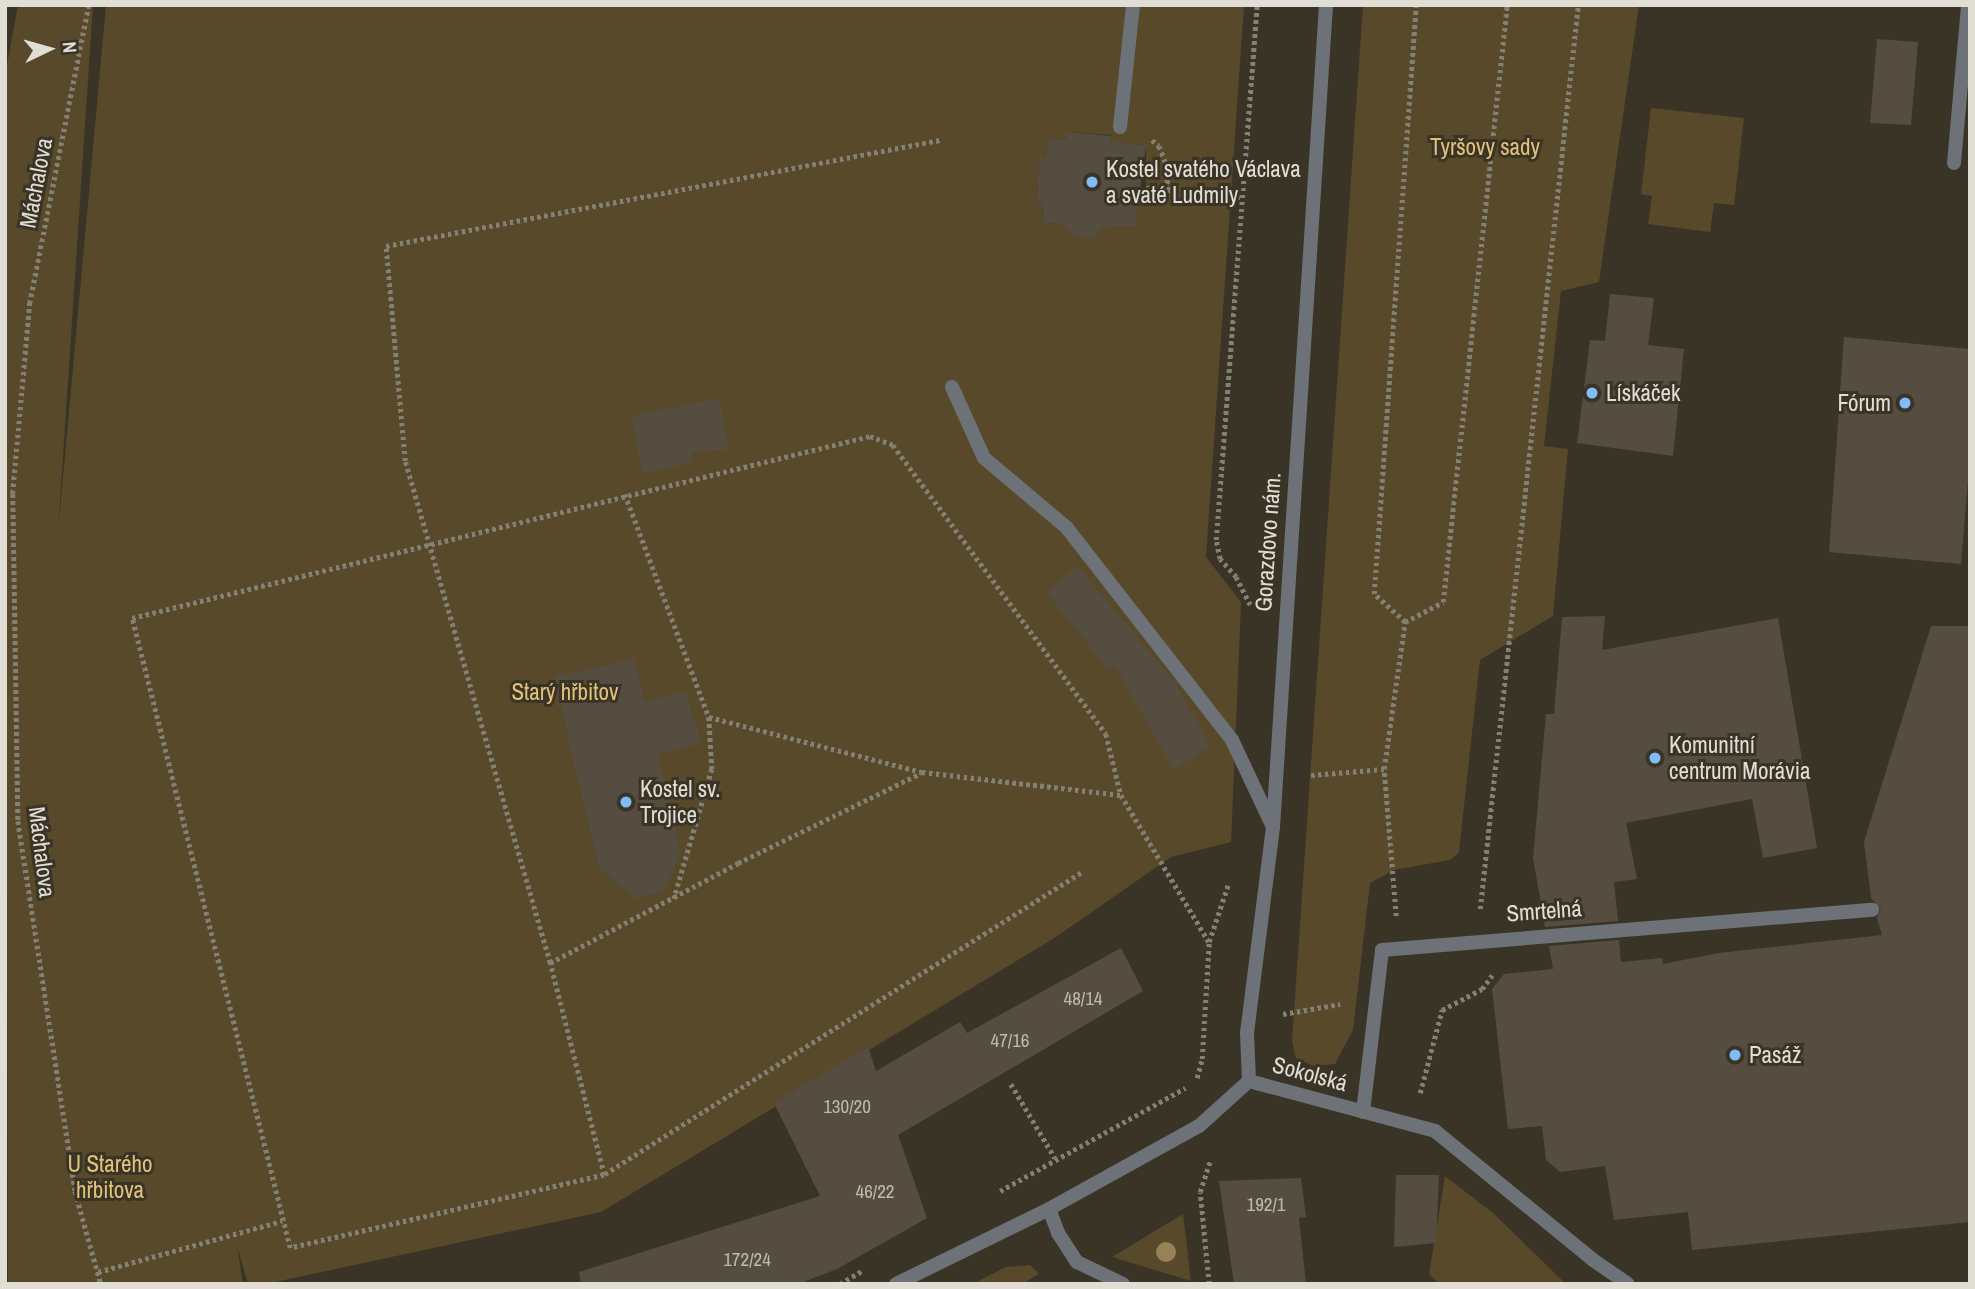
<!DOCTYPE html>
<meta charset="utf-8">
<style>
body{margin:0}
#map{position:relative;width:1975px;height:1289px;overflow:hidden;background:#3a3426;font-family:"Archivo Narrow",sans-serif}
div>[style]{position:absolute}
.green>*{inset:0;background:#57492a}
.building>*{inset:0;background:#554e40}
.path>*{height:4.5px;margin-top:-2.25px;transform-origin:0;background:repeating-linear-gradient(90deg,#858074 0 3.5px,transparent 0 7px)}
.lane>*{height:14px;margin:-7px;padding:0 7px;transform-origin:7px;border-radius:7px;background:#6d7278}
.street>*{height:14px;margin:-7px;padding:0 7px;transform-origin:7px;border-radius:7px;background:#6d7278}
.trees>*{width:20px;height:20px;margin:-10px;border-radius:50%;background:#968254}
.dots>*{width:19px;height:19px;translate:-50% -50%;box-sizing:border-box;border:4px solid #3a3426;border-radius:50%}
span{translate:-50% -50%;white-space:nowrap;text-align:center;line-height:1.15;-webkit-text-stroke:6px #3a3426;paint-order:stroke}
.number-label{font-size:19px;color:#bebab0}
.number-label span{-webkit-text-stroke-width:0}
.park-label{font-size:23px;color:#e2c179}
.poi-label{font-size:23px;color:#e1ded5}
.left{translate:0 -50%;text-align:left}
.right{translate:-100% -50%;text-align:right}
.street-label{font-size:23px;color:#e1ded5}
.frame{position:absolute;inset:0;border:7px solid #e1ded5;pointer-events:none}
.north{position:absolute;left:14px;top:14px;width:70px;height:70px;-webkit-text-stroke:5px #3a3426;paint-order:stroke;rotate:85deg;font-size:19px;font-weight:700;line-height:28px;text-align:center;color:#e1ded5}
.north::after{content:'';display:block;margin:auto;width:24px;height:32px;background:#e1ded5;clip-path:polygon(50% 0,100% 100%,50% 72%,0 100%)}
</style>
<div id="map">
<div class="green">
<i style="clip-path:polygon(evenodd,18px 5px,93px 5px,58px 532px,106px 5px,1244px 5px,1206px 557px,1241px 602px,1231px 842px,1171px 857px,1056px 937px,601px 1212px,266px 1284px,248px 1284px,237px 1246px,243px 1284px,8px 1284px,5px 76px,18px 5px,1067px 132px,1111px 135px,1110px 143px,1146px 145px,1146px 200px,1136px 200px,1134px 226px,1042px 223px,1043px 202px,1037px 201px,1039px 159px,1046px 159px,1047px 139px,1067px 140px,1067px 132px)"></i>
<i style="clip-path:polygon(1363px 5px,1639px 5px,1599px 282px,1561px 291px,1544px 446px,1568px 449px,1553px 616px,1480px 660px,1459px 852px,1450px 860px,1394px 870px,1370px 883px,1353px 1030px,1335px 1064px,1314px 1066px,1296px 1059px,1292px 1041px)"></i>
<i style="clip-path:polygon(1651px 108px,1744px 118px,1734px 205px,1714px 203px,1710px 232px,1648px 224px,1652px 196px,1641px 194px)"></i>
<i style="clip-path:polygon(1445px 1176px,1493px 1213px,1566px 1284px,1439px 1284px,1429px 1274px)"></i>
<i style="clip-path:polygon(1183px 1214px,1191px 1281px,1112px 1257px)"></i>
<i style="clip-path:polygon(1030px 1265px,1039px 1274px,1022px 1284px,973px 1284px,1006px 1267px)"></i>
</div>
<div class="building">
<i style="clip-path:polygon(1877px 39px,1918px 42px,1911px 125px,1870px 123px)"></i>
<i style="clip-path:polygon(1067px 132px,1111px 136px,1110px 142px,1146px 145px,1135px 226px,1103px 227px,1092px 238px,1074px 237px,1063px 224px,1042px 223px,1043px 202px,1037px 202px,1039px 158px,1046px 159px,1047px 139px,1067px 140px)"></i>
<i style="clip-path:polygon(1610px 294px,1654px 298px,1648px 345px,1684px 349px,1673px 456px,1577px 443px,1590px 340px,1605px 341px)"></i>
<i style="clip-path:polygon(1844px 337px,1970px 349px,1970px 457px,1961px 564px,1829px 552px)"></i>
<i style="clip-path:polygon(719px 398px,729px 449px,691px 452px,693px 461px,642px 474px,632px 416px)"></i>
<i style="clip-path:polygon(1077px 566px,1175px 682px,1210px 747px,1174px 770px,1114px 664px,1108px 669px,1046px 592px)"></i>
<i style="clip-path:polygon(1605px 616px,1602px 650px,1778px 618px,1817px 848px,1763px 858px,1752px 799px,1626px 823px,1637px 879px,1614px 882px,1618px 921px,1545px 927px,1533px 858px,1546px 714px,1554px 714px,1562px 617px)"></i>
<i style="clip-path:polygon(1931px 626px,1970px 626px,1970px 1222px,1692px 1250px,1688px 1212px,1614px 1220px,1605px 1166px,1560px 1172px,1546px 1160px,1542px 1126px,1508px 1129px,1492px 989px,1504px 974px,1553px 969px,1549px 946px,1619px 940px,1621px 962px,1662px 958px,1663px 964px,1719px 953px,1882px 935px,1877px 918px,1881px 909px,1871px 898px,1864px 842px)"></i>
<i style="clip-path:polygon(634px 659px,644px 702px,686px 692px,701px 743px,657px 754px,681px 854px,663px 892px,634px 898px,599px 868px,554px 677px)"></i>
<i style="clip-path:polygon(1121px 948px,1143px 991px,898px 1135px,927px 1218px,837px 1269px,798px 1284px,581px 1284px,579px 1272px,820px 1196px,774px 1103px,868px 1047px,876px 1071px,960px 1022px,967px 1033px)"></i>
<i style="clip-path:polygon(1396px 1175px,1439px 1175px,1436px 1243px,1394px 1247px)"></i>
<i style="clip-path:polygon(1301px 1178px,1306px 1217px,1299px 1218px,1306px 1284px,1234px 1284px,1219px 1181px)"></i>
</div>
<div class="path">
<i style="left:89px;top:5px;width:303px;rotate:101.2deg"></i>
<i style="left:30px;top:302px;width:193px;rotate:95.1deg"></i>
<i style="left:13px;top:494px;width:327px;rotate:89.1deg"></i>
<i style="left:18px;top:821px;width:374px;rotate:81.2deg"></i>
<i style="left:75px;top:1191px;width:97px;rotate:74.4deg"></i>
<i style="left:1152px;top:140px;width:9px;rotate:41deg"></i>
<i style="left:1159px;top:146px;width:22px;rotate:68deg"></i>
<i style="left:1167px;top:166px;width:24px;rotate:88deg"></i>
<i style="left:1146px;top:188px;width:96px;rotate:5.4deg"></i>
<i style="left:625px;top:494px;width:238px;rotate:69.4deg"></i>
<i style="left:709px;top:717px;width:52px;rotate:86.7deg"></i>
<i style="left:712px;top:769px;width:135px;rotate:106.3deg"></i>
<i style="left:1250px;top:605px;width:31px;rotate:-117deg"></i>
<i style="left:1236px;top:577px;width:24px;rotate:-132deg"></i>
<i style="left:1220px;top:559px;width:19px;rotate:-102deg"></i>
<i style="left:1216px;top:540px;width:537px;rotate:-85.62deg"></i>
<i style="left:1405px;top:622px;width:43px;rotate:-27.8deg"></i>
<i style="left:1443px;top:602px;width:600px;rotate:-83.88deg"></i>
<i style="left:1405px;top:622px;width:42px;rotate:-137.9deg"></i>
<i style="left:1374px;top:594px;width:590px;rotate:-85.92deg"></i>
<i style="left:709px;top:717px;width:220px;rotate:14.5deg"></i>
<i style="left:922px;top:772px;width:200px;rotate:6.6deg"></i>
<i style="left:1311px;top:775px;width:73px;rotate:-4.7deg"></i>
<i style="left:1081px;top:873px;width:565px;rotate:147.66deg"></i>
<i style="left:604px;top:1175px;width:322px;rotate:166.9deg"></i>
<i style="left:290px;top:1248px;width:650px;rotate:-104.08deg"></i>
<i style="left:132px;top:618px;width:760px;rotate:-13.85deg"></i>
<i style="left:870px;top:436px;width:25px;rotate:21deg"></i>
<i style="left:893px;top:445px;width:359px;rotate:53.6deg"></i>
<i style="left:1106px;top:734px;width:63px;rotate:76.2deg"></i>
<i style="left:1121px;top:795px;width:171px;rotate:59.1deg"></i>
<i style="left:1480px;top:909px;width:909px;rotate:-83.81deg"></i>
<i style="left:1396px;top:916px;width:147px;rotate:-94.7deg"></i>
<i style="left:1384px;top:769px;width:148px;rotate:-81.9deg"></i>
<i style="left:550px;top:963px;width:213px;rotate:-28deg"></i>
<i style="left:738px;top:863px;width:204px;rotate:-26.2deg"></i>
<i style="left:1283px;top:1014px;width:58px;rotate:-10deg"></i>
<i style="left:1197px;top:1078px;width:20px;rotate:-75deg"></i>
<i style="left:1202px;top:1059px;width:117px;rotate:-86.6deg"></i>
<i style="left:1209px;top:942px;width:60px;rotate:-71.6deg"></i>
<i style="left:1011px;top:1084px;width:86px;rotate:59.3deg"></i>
<i style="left:1420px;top:1093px;width:86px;rotate:-75.2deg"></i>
<i style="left:1442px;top:1010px;width:45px;rotate:-27.7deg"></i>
<i style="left:1482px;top:989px;width:17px;rotate:-54deg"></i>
<i style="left:604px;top:1175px;width:219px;rotate:-104.3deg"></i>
<i style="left:550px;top:963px;width:523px;rotate:-106.11deg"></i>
<i style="left:405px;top:461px;width:216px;rotate:-95.1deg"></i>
<i style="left:386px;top:246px;width:564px;rotate:-10.83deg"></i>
<i style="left:1000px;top:1191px;width:212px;rotate:-29.1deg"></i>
<i style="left:98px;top:1272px;width:191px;rotate:-15.5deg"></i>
<i style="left:840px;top:1284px;width:26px;rotate:-31deg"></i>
<i style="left:1209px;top:1284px;width:92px;rotate:-95.6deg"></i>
<i style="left:1200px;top:1192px;width:33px;rotate:-72deg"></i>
</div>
<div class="lane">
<i style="left:1120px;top:127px;width:123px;rotate:-83.9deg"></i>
<i style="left:1954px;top:163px;width:159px;rotate:-84.9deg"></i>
<i style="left:952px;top:387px;width:78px;rotate:65.7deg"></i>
<i style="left:984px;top:458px;width:109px;rotate:40.1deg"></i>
<i style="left:1067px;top:528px;width:269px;rotate:52.1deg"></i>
<i style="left:1232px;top:740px;width:96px;rotate:64.8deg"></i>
<i style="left:1363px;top:1112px;width:163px;rotate:-83.3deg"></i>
<i style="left:1382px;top:950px;width:492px;rotate:-4.7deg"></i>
</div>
<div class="street">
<i style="left:1249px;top:1081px;width:48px;rotate:-92.4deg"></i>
<i style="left:1247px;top:1033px;width:208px;rotate:-82.8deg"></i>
<i style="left:1273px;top:827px;width:824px;rotate:-86.31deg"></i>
<i style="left:1049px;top:1209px;width:26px;rotate:69deg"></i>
<i style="left:1058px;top:1233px;width:35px;rotate:57deg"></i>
<i style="left:1077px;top:1262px;width:51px;rotate:25.6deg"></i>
<i style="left:896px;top:1284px;width:170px;rotate:-26.1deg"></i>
<i style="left:1049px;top:1209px;width:171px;rotate:-29deg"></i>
<i style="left:1199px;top:1126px;width:67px;rotate:-42deg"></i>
<i style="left:1249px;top:1081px;width:193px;rotate:15deg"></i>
<i style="left:1435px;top:1131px;width:204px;rotate:39.2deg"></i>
<i style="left:1593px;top:1260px;width:42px;rotate:34.4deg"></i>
</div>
<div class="trees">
<i style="left:1166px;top:1252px"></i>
</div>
<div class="dots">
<i style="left:1092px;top:182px;background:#81bcfa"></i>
<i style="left:1592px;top:393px;background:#81bcfa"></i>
<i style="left:1905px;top:403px;background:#81bcfa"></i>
<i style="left:1655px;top:758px;background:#81bcfa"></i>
<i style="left:626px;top:802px;background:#81bcfa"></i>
<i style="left:1735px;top:1055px;background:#81bcfa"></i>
</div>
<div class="number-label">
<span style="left:1083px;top:999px">48/14</span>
<span style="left:1010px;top:1041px">47/16</span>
<span style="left:847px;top:1107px">130/20</span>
<span style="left:875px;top:1192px">46/22</span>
<span style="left:1266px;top:1205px">192/1</span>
<span style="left:747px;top:1260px">172/24</span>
</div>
<div class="park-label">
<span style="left:1485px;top:147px">Tyršovy sady</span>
<span style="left:565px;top:692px">Starý hřbitov</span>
<span style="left:110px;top:1177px">U Starého<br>hřbitova</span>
</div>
<div class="poi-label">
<span class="left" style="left:1106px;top:182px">Kostel svatého Václava<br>a svaté Ludmily</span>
<span class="left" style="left:1606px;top:393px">Lískáček</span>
<span class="right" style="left:1891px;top:403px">Fórum</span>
<span class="left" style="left:1669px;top:758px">Komunitní<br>centrum Morávia</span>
<span class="left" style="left:640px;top:802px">Kostel sv.<br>Trojice</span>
<span class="left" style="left:1749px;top:1055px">Pasáž</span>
</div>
<div class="street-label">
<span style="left:36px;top:183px;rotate:-79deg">Máchalova</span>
<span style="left:1268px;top:542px;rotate:-86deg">Gorazdovo nám.</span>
<span style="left:42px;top:852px;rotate:83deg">Máchalova</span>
<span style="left:1544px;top:911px;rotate:-4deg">Smrtelná</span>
<span style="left:1310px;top:1074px;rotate:15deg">Sokolská</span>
</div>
<div class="frame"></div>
<div class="north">N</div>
</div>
